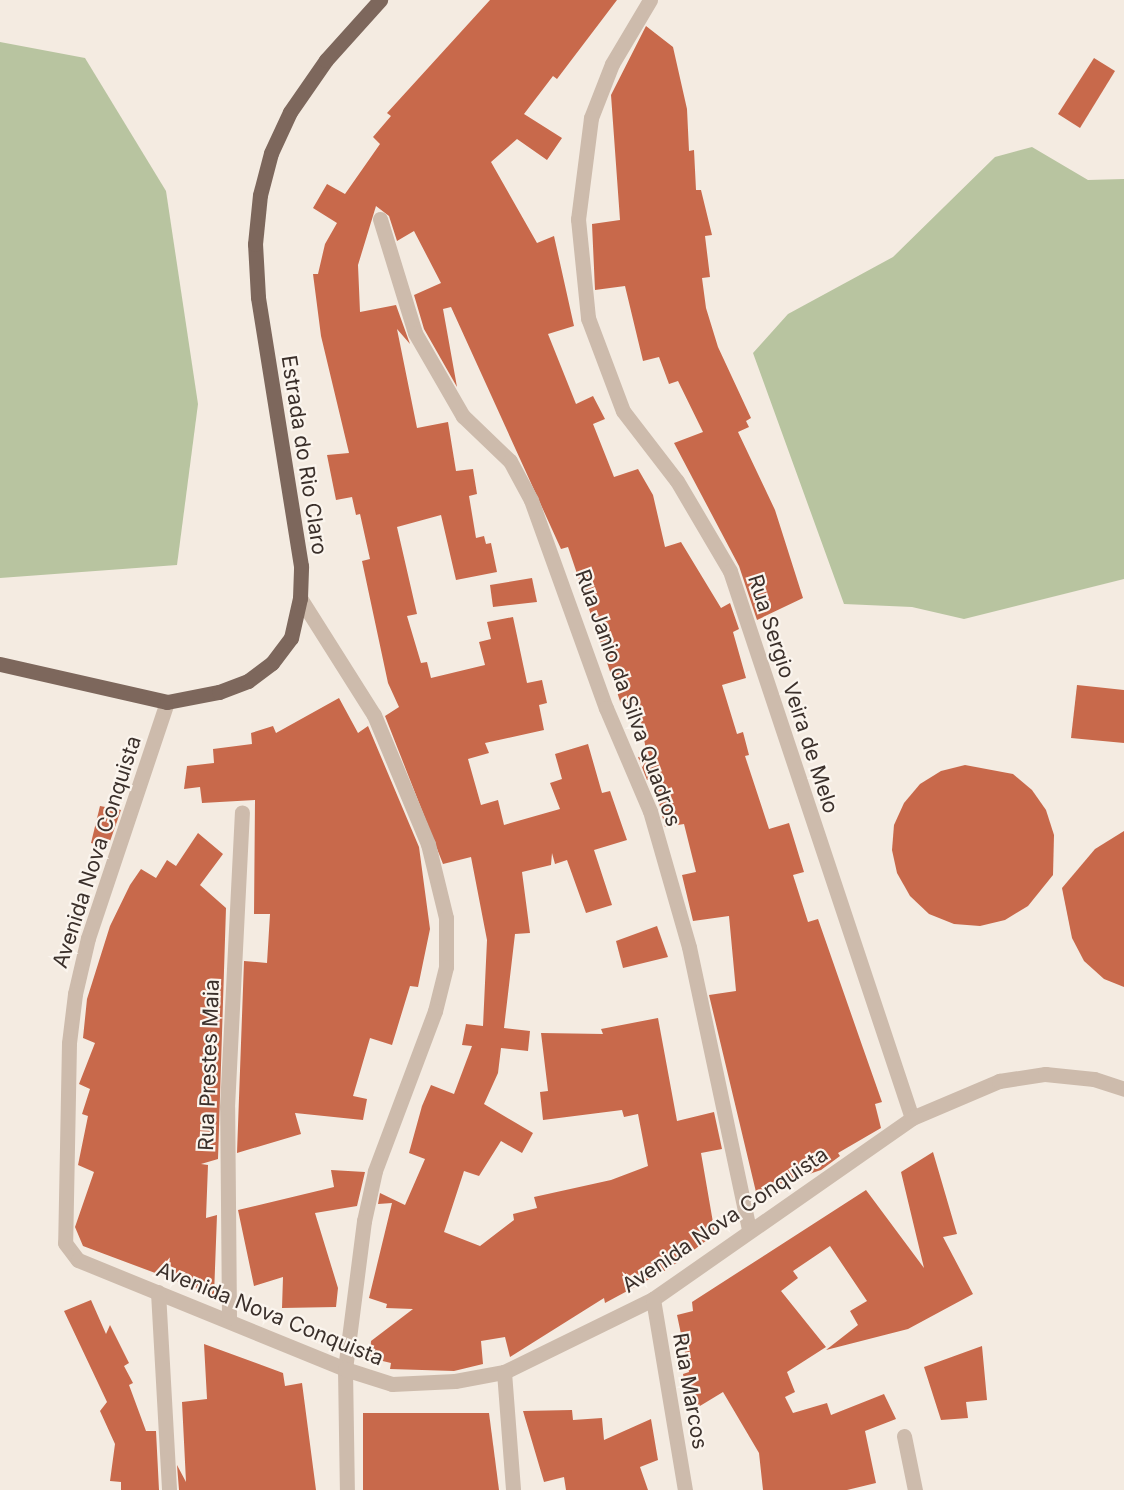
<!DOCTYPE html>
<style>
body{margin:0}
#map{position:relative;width:1124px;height:1490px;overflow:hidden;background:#f4ebe1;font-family:Inter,sans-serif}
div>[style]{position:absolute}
.green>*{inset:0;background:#b8c4a0}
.building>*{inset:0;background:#c8694b}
.minor>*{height:15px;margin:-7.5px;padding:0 7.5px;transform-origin:7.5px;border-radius:7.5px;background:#cdbbac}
.major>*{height:15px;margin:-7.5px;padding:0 7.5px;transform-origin:7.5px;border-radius:7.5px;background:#7d675c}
span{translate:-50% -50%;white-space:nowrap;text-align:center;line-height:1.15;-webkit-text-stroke:4.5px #fbf5ee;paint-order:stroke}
.street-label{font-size:21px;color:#3b302b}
</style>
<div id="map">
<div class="green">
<i style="clip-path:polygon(0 42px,85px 58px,166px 191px,198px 404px,177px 565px,0 578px)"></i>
<i style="clip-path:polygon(1032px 147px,1088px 180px,1124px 179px,1124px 579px,964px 619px,912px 607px,844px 604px,753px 353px,788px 314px,893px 257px,995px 157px)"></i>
</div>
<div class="building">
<i style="clip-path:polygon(490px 0,617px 0,557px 79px,553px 76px,524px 114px,562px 138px,547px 160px,517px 139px,491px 162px,537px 243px,554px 236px,574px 326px,548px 334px,576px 404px,593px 396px,605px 419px,593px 424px,614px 477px,638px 469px,653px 495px,665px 547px,681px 542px,721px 608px,730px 603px,739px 629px,733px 632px,746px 678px,722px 685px,737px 734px,743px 732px,749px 755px,745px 756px,769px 829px,789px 823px,804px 872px,793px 875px,808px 922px,818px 919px,863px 1048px,882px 1102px,875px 1104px,881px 1128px,838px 1153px,840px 1156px,821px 1170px,756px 1192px,709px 995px,736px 991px,729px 916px,693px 921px,682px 875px,696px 872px,684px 824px,665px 827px,653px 779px,647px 780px,638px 757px,647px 756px,638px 704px,622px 707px,568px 547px,561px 549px,451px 307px,443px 309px,457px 387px,424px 329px,414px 295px,441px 283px,414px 231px,397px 241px,389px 216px,376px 206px,358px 265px,360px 312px,396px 305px,410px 344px,397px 329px,417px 428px,448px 422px,456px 471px,473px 469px,477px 494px,469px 496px,476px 538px,484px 536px,486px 544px,491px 543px,497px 572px,456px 580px,441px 515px,397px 527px,417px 614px,407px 616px,421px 663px,427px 662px,431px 678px,485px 665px,479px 642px,491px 639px,487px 622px,513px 617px,527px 683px,542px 680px,547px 703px,539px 705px,544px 730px,485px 743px,489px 753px,468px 759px,481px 805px,498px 800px,504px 825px,560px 809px,550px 783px,562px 779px,555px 754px,588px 744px,602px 793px,610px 791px,627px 840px,594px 850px,612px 905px,586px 913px,567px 860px,555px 864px,552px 853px,551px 865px,522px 872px,530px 933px,515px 934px,504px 1028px,530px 1031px,528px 1051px,501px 1048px,498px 1073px,484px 1104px,533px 1133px,522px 1153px,501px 1141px,479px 1176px,464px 1171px,444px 1232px,480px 1246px,514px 1220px,513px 1214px,537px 1208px,534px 1197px,611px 1180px,648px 1166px,638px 1114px,624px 1117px,622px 1110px,543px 1120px,540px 1092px,548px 1091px,541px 1033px,603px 1034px,601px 1029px,658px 1018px,677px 1121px,714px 1112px,722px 1149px,701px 1153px,715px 1234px,670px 1268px,605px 1303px,604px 1298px,510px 1357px,505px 1337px,481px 1341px,483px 1364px,454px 1371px,390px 1369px,391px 1363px,370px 1358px,371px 1341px,413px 1309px,386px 1308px,387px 1304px,369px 1298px,392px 1203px,378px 1204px,380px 1193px,405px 1205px,425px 1159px,409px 1153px,422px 1106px,431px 1085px,454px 1094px,472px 1046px,462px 1045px,466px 1024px,483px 1026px,487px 940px,471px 857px,443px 864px,385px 716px,399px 707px,388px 683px,362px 561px,370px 559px,360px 514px,356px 515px,352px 497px,336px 500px,327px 455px,349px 453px,321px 336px,313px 274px,318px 274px,325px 244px,337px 223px,313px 208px,327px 184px,345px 194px,380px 144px,373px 137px,391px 116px,387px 113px)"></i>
<i style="clip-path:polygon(646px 26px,673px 47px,687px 109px,689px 151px,694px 150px,696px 190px,701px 190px,712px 235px,705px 236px,710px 277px,702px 278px,706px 308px,718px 347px,751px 418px,746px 421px,749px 427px,738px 432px,775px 510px,803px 598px,757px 620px,739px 566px,674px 443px,703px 432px,678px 381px,669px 384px,659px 357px,643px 361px,625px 286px,595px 290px,592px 224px,620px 220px,611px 95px)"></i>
<i style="clip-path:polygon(1094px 58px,1115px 71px,1080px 128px,1058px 114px)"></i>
<i style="clip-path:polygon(532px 578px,537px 602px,493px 607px,490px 585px)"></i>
<i style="clip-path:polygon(1077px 685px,1124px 690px,1124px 743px,1071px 738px)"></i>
<i style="clip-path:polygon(339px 698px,358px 733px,368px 726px,419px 847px,430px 929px,418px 987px,410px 986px,392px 1045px,370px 1038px,353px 1096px,367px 1099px,363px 1120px,295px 1113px,301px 1134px,237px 1153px,244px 961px,267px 963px,270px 914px,254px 914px,255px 800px,202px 803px,200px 787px,184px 789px,187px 766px,214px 763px,213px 749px,252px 744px,251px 733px,273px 726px,276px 733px)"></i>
<i style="clip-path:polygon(965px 765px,1013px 774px,1032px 790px,1046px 810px,1054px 835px,1053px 875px,1028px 906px,1005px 920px,980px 926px,954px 924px,929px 914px,910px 896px,897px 873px,892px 850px,894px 825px,904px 803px,920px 784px,941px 771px)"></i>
<i style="clip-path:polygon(100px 806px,121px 810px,108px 847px,91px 843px)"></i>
<i style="clip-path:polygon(1124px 831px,1124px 987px,1104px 979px,1084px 961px,1072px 938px,1062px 888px,1095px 849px)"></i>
<i style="clip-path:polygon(198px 833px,223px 854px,200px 885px,226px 908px,218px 1159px,201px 1164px,208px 1165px,206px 1218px,217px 1215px,214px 1295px,83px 1246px,75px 1227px,94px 1172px,78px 1165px,88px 1116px,82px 1114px,90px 1089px,79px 1084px,95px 1043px,83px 1038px,87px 999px,110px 926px,130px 885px,141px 869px,156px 878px,167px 860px,176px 866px)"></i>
<i style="clip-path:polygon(657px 926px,668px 957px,623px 968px,616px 941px)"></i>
<i style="clip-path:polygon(933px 1152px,957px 1234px,943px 1237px,973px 1294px,908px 1329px,826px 1350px,858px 1325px,850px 1311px,867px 1301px,830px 1246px,793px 1271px,798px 1278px,781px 1291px,826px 1347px,787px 1372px,795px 1392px,785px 1397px,793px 1413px,827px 1403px,831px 1415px,884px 1394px,896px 1419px,865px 1431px,876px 1483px,847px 1490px,763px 1490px,759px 1453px,723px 1392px,690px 1412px,683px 1374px,689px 1372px,677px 1315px,693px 1311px,692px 1302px,866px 1190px,924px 1268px,901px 1172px)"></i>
<i style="clip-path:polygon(331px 1170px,365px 1172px,357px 1206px,315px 1213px,338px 1288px,336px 1307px,282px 1308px,283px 1277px,254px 1286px,238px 1210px,334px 1187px)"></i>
<i style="clip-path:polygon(91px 1300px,106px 1334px,110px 1325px,129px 1363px,124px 1366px,133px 1383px,129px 1385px,146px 1431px,156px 1431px,159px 1490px,121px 1490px,121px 1482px,110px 1481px,115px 1444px,100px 1411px,107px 1402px,64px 1311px)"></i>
<i style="clip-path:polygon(204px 1344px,283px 1373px,285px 1386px,302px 1383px,316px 1490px,179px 1490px,177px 1465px,186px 1482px,182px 1402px,207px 1399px)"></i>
<i style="clip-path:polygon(982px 1346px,987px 1400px,966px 1402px,968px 1418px,941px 1420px,924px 1367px)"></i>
<i style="clip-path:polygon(572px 1410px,573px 1420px,602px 1418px,604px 1440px,651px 1419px,658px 1460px,640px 1467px,648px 1490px,566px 1490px,564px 1477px,544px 1482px,523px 1411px)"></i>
<i style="clip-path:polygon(363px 1413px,489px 1413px,499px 1490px,363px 1490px)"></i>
</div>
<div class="minor">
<i style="left:650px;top:0;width:74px;rotate:120.7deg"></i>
<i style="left:612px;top:64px;width:58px;rotate:111.3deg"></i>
<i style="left:591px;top:118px;width:102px;rotate:97.3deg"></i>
<i style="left:578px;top:219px;width:100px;rotate:84.2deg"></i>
<i style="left:588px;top:318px;width:99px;rotate:69.4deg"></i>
<i style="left:623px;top:411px;width:88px;rotate:52.4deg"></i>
<i style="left:677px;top:481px;width:104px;rotate:59.5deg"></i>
<i style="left:730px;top:571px;width:576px;rotate:71.6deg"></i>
<i style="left:380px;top:219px;width:119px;rotate:72.9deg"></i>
<i style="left:415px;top:333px;width:96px;rotate:60deg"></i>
<i style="left:463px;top:416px;width:65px;rotate:43.8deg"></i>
<i style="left:510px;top:461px;width:44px;rotate:61.7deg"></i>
<i style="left:531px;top:500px;width:221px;rotate:70.2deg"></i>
<i style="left:606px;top:708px;width:112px;rotate:66.9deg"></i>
<i style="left:650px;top:811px;width:141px;rotate:74deg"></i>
<i style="left:689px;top:947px;width:289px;rotate:78deg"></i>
<i style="left:300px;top:598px;width:138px;rotate:57.7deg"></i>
<i style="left:374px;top:715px;width:140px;rotate:67.3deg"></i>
<i style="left:428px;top:844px;width:76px;rotate:76.3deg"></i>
<i style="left:446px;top:918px;width:49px;rotate:90deg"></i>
<i style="left:446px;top:967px;width:45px;rotate:104deg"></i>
<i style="left:435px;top:1011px;width:171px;rotate:110.6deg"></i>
<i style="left:375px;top:1171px;width:51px;rotate:102.4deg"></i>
<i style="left:364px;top:1221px;width:149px;rotate:97.3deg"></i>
<i style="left:345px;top:1369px;width:121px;rotate:89.1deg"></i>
<i style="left:167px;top:702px;width:249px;rotate:108.5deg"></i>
<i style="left:88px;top:938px;width:57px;rotate:103.1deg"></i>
<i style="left:75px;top:994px;width:49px;rotate:97deg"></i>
<i style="left:69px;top:1043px;width:200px;rotate:91.1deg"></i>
<i style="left:65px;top:1243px;width:21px;rotate:53deg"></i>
<i style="left:78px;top:1260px;width:288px;rotate:22.2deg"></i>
<i style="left:345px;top:1369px;width:49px;rotate:17.7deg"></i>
<i style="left:392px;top:1384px;width:63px;rotate:-2.7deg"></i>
<i style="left:455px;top:1381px;width:50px;rotate:-10.4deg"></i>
<i style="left:504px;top:1372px;width:166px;rotate:-26.1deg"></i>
<i style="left:653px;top:1299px;width:316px;rotate:-34.9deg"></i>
<i style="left:912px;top:1118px;width:95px;rotate:-23deg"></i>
<i style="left:999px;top:1081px;width:47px;rotate:-8.7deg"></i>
<i style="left:1045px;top:1074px;width:49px;rotate:5.8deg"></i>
<i style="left:1094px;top:1079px;width:32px;rotate:18deg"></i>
<i style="left:158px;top:1292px;width:198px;rotate:86.8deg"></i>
<i style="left:653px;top:1299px;width:194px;rotate:80.5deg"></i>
<i style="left:229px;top:1318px;width:211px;rotate:-90.5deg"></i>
<i style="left:227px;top:1107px;width:295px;rotate:-87.1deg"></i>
<i style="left:504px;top:1372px;width:118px;rotate:85.6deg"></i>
<i style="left:904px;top:1436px;width:55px;rotate:78.5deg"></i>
</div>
<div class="major">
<i style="left:0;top:664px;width:171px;rotate:12.8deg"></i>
<i style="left:167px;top:702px;width:53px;rotate:-10.9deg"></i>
<i style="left:219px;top:692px;width:31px;rotate:-21deg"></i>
<i style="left:248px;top:681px;width:30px;rotate:-37deg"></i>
<i style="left:272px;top:663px;width:31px;rotate:-53deg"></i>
<i style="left:291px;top:638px;width:41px;rotate:-77.3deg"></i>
<i style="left:300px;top:598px;width:32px;rotate:-88deg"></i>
<i style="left:301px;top:566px;width:272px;rotate:-99.1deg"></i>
<i style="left:258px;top:297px;width:53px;rotate:-93.2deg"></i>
<i style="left:255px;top:244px;width:49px;rotate:-84.2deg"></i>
<i style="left:260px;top:195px;width:43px;rotate:-75.3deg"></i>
<i style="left:271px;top:153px;width:45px;rotate:-65.1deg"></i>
<i style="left:290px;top:112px;width:63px;rotate:-55.3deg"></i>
<i style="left:326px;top:60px;width:81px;rotate:-48deg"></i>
</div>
<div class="street-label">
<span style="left:304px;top:455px;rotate:81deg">Estrada do Rio Claro</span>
<span style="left:793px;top:694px;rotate:72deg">Rua Sergio Veira de Melo</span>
<span style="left:628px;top:698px;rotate:70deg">Rua Janio da Silva Quadros</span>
<span style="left:97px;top:852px;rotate:-72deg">Avenida Nova Conquista</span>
<span style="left:209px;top:1065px;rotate:-88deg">Rua Prestes Maia</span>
<span style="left:725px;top:1220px;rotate:-34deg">Avenida Nova Conquista</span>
<span style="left:270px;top:1314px;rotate:22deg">Avenida Nova Conquista</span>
<span style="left:690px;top:1391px;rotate:80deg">Rua Marcos</span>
</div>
</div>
